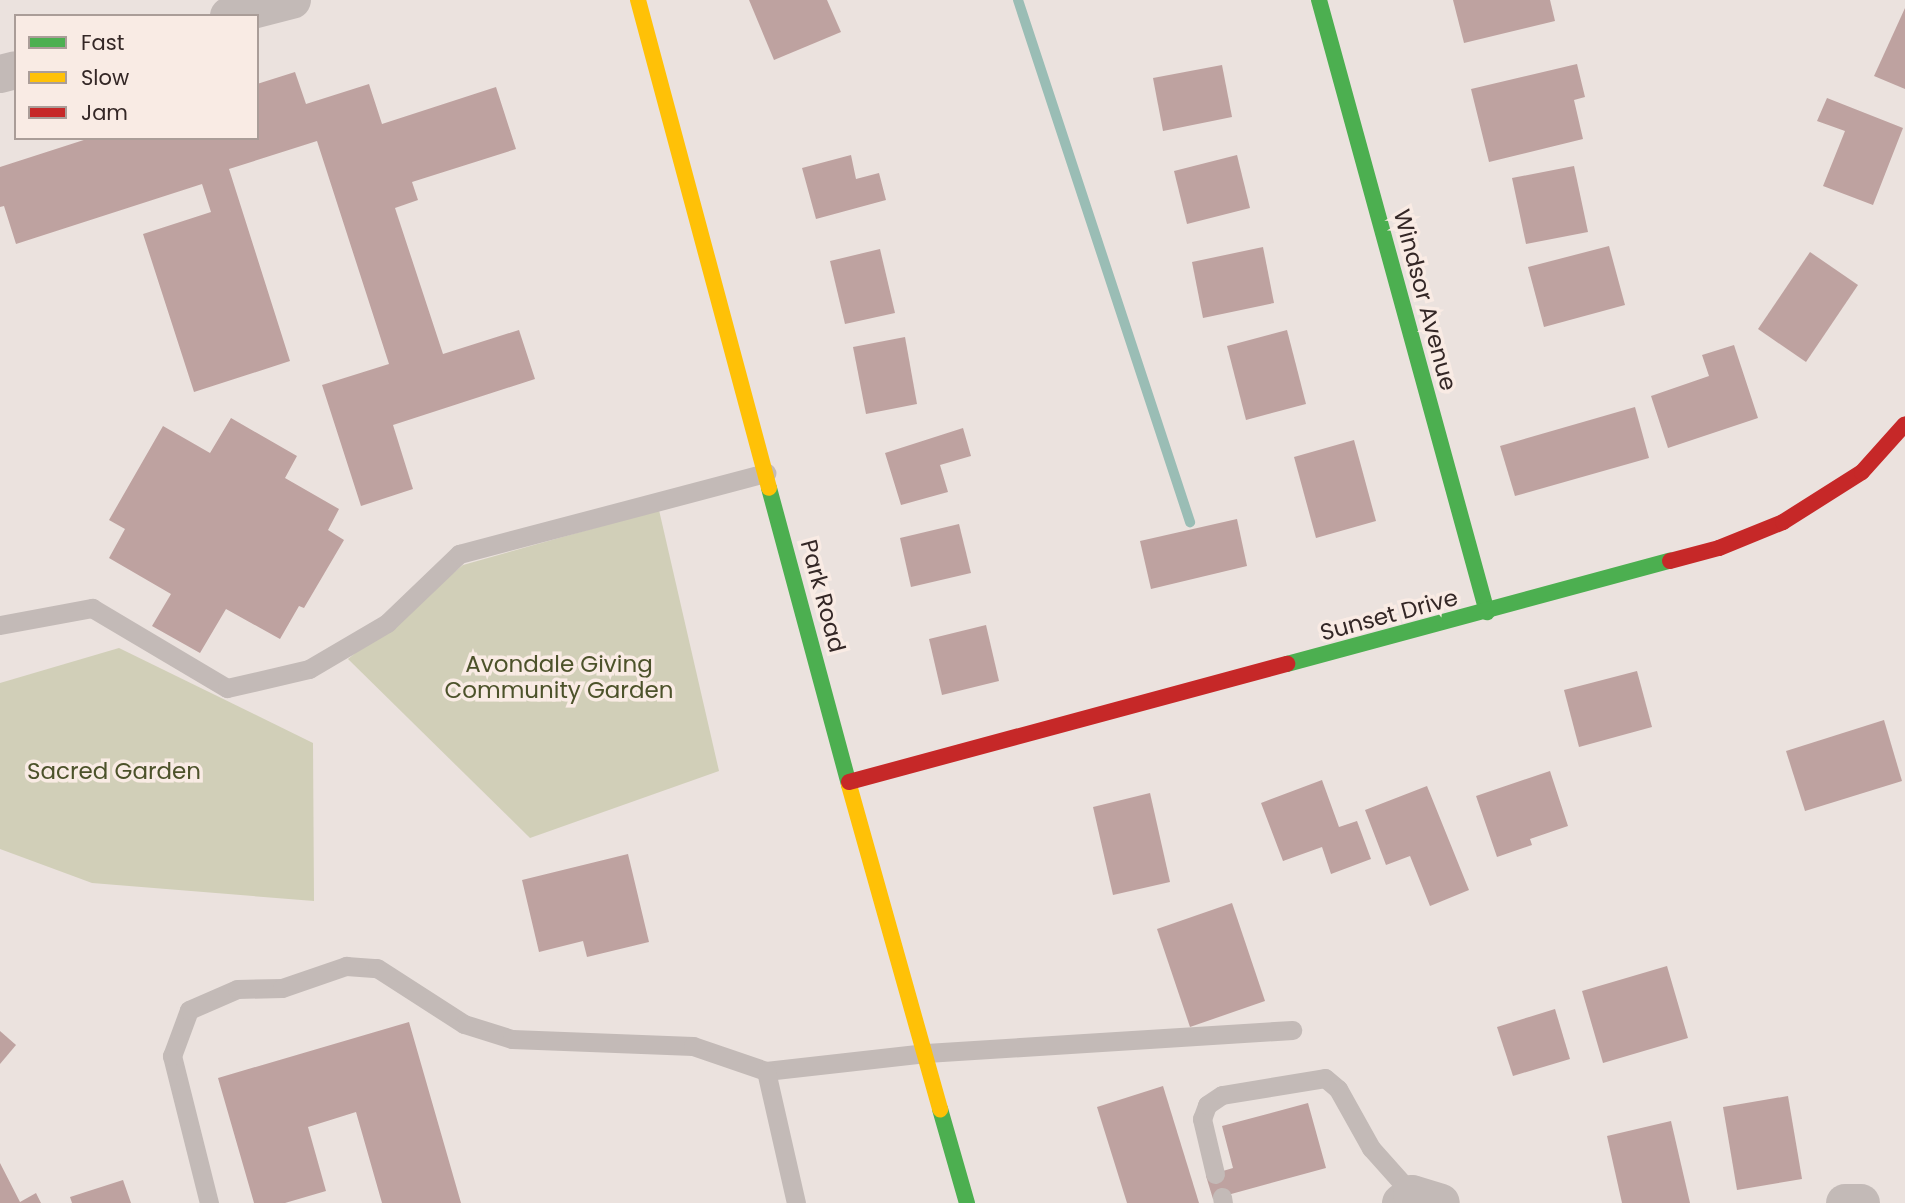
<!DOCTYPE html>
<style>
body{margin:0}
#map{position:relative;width:1905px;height:1203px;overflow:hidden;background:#ebe2de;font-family:Poppins,sans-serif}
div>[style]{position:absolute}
.green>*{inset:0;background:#d1cfb8}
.stream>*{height:10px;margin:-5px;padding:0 5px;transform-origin:5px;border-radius:5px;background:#9abdb5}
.building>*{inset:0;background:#bea2a0}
.lane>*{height:19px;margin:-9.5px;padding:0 9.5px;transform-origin:9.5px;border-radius:9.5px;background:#c3bab7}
.street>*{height:38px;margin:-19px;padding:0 19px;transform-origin:19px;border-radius:19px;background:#c3bab7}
.fast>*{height:16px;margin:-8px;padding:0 8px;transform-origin:8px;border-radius:8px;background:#4caf50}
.slow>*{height:16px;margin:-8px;padding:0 8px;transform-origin:8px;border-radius:8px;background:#ffc107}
.jam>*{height:16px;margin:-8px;padding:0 8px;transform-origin:8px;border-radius:8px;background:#c62828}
span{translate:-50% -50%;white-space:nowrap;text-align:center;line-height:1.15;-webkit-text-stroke:7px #f9ebe4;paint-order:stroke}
.street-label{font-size:23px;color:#342726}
.park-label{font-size:23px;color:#4c522a}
.legend{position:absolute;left:14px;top:14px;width:245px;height:126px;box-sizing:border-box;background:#f9ebe4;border:2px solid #aa9d98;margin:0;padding:9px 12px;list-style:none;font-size:21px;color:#342726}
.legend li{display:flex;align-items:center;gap:14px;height:35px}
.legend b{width:35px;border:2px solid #aa9d98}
</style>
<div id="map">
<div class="green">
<i style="clip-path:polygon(659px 510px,719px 771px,530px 838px,348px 659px,463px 565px)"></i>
<i style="clip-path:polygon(119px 648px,313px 743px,314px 901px,92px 883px,0 849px,0 683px)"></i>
</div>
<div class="stream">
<i style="left:1018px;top:0;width:550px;rotate:71.76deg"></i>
</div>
<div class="building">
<i style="clip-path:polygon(749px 0,827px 0,841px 32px,774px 60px)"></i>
<i style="clip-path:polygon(1453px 0,1550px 0,1555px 21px,1464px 43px)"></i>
<i style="clip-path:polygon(1905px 8px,1905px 89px,1874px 76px)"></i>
<i style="clip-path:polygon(1577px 64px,1585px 97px,1574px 100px,1583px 139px,1489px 162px,1471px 89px)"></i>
<i style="clip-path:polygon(1222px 65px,1232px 117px,1163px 131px,1153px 78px)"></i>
<i style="clip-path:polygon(295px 72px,306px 104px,369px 84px,382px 124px,496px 87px,516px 149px,412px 182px,418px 200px,395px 208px,443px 354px,519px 330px,535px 379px,393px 425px,413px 489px,361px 506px,322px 385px,389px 364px,317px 141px,229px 169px,290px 361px,194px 392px,143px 234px,211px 212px,202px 184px,16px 244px,4px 206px,0 207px,0 167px,90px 138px,257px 138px,257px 84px)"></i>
<i style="clip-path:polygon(1827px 98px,1903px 128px,1873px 205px,1823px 186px,1845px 131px,1817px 121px)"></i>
<i style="clip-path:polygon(851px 155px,856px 179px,879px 173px,886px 200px,816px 219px,802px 168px)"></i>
<i style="clip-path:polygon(1237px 155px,1250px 208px,1187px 224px,1174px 171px)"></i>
<i style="clip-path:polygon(1574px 166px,1588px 232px,1526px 244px,1512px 178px)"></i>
<i style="clip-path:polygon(1609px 246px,1625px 305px,1544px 327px,1528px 267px)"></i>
<i style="clip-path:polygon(1263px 247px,1274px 303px,1203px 318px,1192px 262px)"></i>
<i style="clip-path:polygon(880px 249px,895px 313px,845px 324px,830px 261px)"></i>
<i style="clip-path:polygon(1810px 252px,1858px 285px,1806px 362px,1758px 329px)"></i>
<i style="clip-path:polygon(1287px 330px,1306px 404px,1246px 420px,1227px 346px)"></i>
<i style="clip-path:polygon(905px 337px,917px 404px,866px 414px,853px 347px)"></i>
<i style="clip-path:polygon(1734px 345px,1758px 418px,1668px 448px,1651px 396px,1709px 376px,1702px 355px)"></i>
<i style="clip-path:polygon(1635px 407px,1649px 458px,1515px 496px,1500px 446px)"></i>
<i style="clip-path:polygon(231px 418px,297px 456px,285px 478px,339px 509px,328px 530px,344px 540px,304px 608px,299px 606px,280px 639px,226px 609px,200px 653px,152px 626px,171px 594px,109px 558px,125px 529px,109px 520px,163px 426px,210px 453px)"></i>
<i style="clip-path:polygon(963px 428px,971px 456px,940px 465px,948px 492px,901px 505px,885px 453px)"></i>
<i style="clip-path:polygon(1354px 440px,1376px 521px,1316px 538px,1294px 457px)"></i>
<i style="clip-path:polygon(1237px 519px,1247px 566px,1151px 589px,1140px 541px)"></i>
<i style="clip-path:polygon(959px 524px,971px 573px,911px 587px,900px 538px)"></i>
<i style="clip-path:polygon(986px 625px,999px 681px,942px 695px,929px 639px)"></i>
<i style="clip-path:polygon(1637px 671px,1652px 727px,1579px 747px,1564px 690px)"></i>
<i style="clip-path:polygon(1884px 720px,1902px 781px,1805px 811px,1786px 751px)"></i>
<i style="clip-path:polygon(1550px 771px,1568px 826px,1530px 839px,1532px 845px,1497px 857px,1476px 796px)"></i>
<i style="clip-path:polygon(1322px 780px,1339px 827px,1357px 821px,1371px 859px,1331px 874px,1322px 847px,1283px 861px,1261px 803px)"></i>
<i style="clip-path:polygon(1427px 786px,1469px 890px,1430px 906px,1410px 856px,1386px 865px,1365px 810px)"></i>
<i style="clip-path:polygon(1150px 793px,1170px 882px,1113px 895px,1093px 807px)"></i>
<i style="clip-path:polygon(628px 854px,649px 942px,587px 957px,583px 941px,539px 952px,522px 880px)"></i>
<i style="clip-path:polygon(1232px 903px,1265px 1001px,1190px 1027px,1157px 929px)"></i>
<i style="clip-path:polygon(1667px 966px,1688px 1038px,1603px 1063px,1582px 991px)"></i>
<i style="clip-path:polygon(1555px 1009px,1570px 1059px,1513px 1076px,1497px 1027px)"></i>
<i style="clip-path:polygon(409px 1022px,461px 1203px,382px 1203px,356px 1112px,308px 1127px,326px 1191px,285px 1203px,254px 1203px,218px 1078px)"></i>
<i style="clip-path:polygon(0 1031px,16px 1045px,0 1064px)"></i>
<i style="clip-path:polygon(1163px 1086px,1199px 1203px,1127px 1203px,1097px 1107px)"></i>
<i style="clip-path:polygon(1788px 1096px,1802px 1179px,1737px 1190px,1723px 1107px)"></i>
<i style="clip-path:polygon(1308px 1103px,1326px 1168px,1213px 1199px,1206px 1176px,1233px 1168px,1222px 1126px)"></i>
<i style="clip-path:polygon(1671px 1121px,1690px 1203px,1622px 1203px,1607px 1136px)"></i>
<i style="clip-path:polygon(0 1163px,20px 1202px,36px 1193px,41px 1203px,0 1203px)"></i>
<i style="clip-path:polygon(123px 1180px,131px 1203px,72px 1203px,70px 1197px)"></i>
</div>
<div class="lane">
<i style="left:0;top:625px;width:94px;rotate:-10.5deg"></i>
<i style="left:92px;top:608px;width:157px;rotate:30.7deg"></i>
<i style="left:227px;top:688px;width:84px;rotate:-13deg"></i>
<i style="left:309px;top:669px;width:91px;rotate:-30.5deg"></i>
<i style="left:387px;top:623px;width:100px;rotate:-43.8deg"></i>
<i style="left:459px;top:554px;width:318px;rotate:-14.8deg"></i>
<i style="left:766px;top:1071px;width:161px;rotate:-6.4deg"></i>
<i style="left:926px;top:1053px;width:367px;rotate:-3.6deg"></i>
<i style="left:1215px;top:1174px;width:57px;rotate:-103.3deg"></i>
<i style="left:1202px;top:1119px;width:15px;rotate:-70deg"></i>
<i style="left:1207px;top:1105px;width:18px;rotate:-34deg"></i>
<i style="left:1222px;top:1095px;width:104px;rotate:-9.4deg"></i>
<i style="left:1325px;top:1078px;width:17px;rotate:40deg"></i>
<i style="left:1338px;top:1089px;width:68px;rotate:60.8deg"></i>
<i style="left:1371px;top:1148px;width:62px;rotate:48.3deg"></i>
<i style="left:1222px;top:1197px;width:6px;rotate:81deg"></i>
<i style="left:209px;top:1203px;width:152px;rotate:-104.1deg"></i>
<i style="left:172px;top:1056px;width:49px;rotate:-69.7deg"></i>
<i style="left:189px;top:1010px;width:52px;rotate:-23.6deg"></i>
<i style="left:237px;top:989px;width:45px;rotate:-1.3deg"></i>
<i style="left:282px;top:988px;width:68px;rotate:-19deg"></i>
<i style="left:346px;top:966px;width:31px;rotate:4deg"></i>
<i style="left:377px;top:968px;width:103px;rotate:32.8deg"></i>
<i style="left:464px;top:1024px;width:50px;rotate:17.4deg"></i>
<i style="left:512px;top:1039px;width:181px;rotate:2.2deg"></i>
<i style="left:693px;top:1046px;width:77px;rotate:18.9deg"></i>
<i style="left:766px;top:1071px;width:135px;rotate:77.2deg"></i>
</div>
<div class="street">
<i style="left:229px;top:16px;width:65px;rotate:-14.3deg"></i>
<i style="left:0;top:74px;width:16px;rotate:-14deg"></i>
<i style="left:1401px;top:1203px;width:14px;rotate:-39deg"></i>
<i style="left:1412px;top:1194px;width:30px;rotate:17deg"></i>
<i style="left:1845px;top:1203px;width:16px"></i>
</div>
<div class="fast">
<i style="left:1319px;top:0;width:635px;rotate:74.65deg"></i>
<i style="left:769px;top:488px;width:308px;rotate:74.9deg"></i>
<i style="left:1287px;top:664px;width:397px;rotate:-15.1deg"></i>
<i style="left:940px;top:1109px;width:98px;rotate:74deg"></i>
</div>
<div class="slow">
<i style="left:638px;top:0;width:505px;rotate:74.97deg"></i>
<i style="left:849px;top:785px;width:337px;rotate:74.3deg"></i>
</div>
<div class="jam">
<i style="left:1670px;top:561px;width:51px;rotate:-14.9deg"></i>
<i style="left:1719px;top:548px;width:69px;rotate:-22.1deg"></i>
<i style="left:1783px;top:522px;width:93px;rotate:-32.3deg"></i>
<i style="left:1862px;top:472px;width:64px;rotate:-48.1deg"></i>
<i style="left:849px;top:782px;width:454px;rotate:-15.1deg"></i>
</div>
<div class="street-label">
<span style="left:1425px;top:300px;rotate:75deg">Windsor Avenue</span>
<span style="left:823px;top:596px;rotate:75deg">Park Road</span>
<span style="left:1389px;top:615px;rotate:-15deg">Sunset Drive</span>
</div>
<div class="park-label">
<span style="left:559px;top:677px">Avondale Giving<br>Community Garden</span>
<span style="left:114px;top:771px">Sacred Garden</span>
</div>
<ul class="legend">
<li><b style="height:9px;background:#4caf50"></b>Fast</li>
<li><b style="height:9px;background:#ffc107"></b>Slow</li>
<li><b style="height:9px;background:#c62828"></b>Jam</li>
</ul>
</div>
